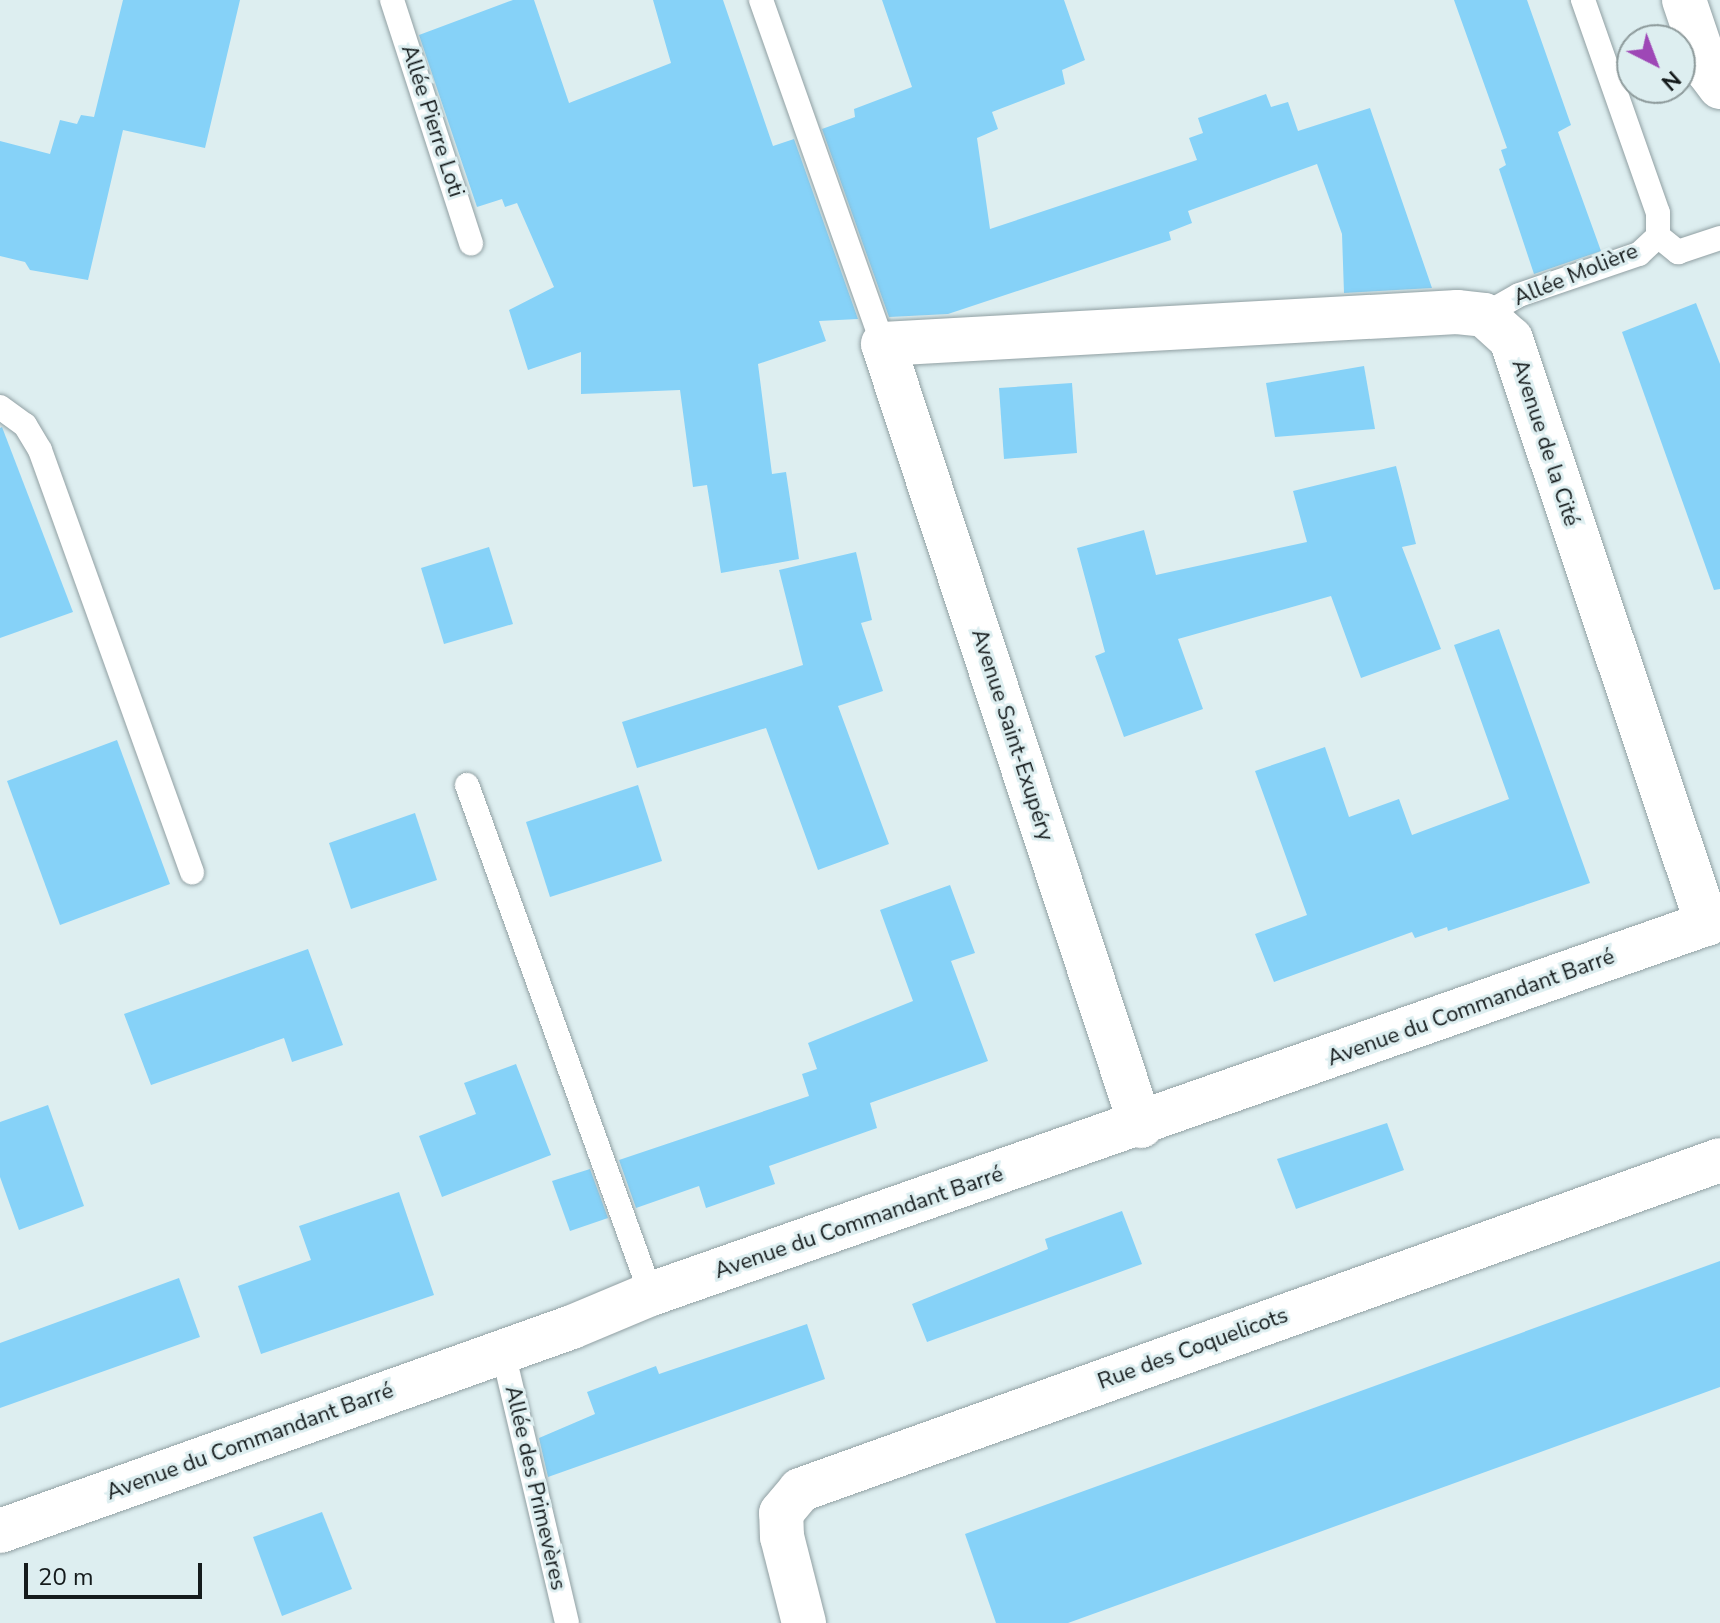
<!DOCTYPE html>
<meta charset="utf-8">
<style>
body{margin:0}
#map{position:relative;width:1720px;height:1623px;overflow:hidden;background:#ddeef0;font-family:"Nunito Sans",sans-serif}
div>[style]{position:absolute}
.building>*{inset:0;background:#86d2f8}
.roads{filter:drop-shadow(0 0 2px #91a0a3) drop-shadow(0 0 2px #91a0a3)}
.lane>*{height:24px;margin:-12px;padding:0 12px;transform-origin:12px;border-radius:12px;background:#fff}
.street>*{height:44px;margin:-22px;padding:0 22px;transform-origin:22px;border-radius:22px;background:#fff}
span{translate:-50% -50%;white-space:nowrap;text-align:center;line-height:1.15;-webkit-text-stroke:6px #ddeef0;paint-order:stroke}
.street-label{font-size:22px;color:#151b1c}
.north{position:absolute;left:1616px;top:24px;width:80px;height:80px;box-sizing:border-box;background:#ddeef0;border:2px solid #8d9a9b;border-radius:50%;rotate:138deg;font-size:22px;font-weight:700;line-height:32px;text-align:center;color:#151b1c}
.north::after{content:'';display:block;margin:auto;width:28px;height:36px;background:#9e48b6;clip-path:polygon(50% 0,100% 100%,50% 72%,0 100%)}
.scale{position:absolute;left:24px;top:1563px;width:178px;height:36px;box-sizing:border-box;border:4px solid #151b1c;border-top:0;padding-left:10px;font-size:24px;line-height:28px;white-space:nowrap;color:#151b1c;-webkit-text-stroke:6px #ddeef0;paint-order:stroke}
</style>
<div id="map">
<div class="building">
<i style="clip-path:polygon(123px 0,240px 0,205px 148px,123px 130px,88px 280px,30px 270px,25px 262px,0 256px,0 141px,50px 154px,60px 120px,77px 124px,81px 115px,94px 117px)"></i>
<i style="clip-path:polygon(513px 0,534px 0,569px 103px,671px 63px,653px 0,723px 0,773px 146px,794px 139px,858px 319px,819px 321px,826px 341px,758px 364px,772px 474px,786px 472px,799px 559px,721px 573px,707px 485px,693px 487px,680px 390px,581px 394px,581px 352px,528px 370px,509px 310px,554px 287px,517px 203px,505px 207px,502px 199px,477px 207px,419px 35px)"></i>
<i style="clip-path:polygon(882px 0,1064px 0,1085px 60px,1062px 70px,1065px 84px,992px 112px,998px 129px,977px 138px,990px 229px,1197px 160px,1189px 138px,1203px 133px,1198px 118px,1266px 94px,1271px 107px,1288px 102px,1298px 131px,1370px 108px,1432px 288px,1344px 293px,1342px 234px,1317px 164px,1188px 211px,1192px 223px,1169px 232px,1171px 240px,948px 314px,889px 317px,822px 129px,855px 117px,854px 109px,912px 87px)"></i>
<i style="clip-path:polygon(1454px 0,1527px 0,1571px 125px,1558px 132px,1601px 251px,1534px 274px,1499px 169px,1506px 165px,1501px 150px,1507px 148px)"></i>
<i style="clip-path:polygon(1696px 303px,1720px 364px,1720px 589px,1714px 590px,1622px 332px)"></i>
<i style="clip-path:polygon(1364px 366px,1375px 429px,1275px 437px,1266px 383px)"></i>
<i style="clip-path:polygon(1072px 383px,1077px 453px,1004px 459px,999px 388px)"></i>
<i style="clip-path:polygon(2px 427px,73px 612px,0 638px,0 428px)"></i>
<i style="clip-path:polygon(1396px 466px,1416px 544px,1402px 547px,1441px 649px,1361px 678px,1331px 596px,1178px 639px,1203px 709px,1124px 737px,1095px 656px,1105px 652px,1077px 548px,1144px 530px,1156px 575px,1307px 542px,1293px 491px)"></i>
<i style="clip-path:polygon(489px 547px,513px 624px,444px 644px,421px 568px)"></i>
<i style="clip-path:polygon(856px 552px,872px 620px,861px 623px,883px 691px,838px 706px,889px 844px,818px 870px,766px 728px,637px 768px,622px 722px,803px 665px,779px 570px)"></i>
<i style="clip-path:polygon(1499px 629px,1590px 883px,1448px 931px,1447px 927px,1415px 938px,1412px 932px,1274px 982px,1255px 934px,1307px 915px,1255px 771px,1325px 747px,1349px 817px,1399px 799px,1412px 835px,1509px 799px,1454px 645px)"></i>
<i style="clip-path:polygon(117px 740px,170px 884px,60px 925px,7px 781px)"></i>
<i style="clip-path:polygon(638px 785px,662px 861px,550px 897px,526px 822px)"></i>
<i style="clip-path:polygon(415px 813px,437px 880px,351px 909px,329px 843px)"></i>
<i style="clip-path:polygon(950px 885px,975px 953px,951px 961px,988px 1061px,870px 1103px,877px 1128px,769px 1166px,775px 1184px,706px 1208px,699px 1186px,636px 1208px,619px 1160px,809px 1096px,802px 1074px,817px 1069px,808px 1043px,913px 1001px,880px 910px)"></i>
<i style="clip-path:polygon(308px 949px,343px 1045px,292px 1062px,284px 1038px,151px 1085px,124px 1014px)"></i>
<i style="clip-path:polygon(516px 1064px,551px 1155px,442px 1197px,419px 1136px,476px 1114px,464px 1083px)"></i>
<i style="clip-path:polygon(48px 1105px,84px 1206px,19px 1230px,0 1177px,0 1122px)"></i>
<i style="clip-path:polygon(1387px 1123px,1404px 1170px,1296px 1209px,1277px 1159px)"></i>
<i style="clip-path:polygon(590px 1169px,608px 1218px,570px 1231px,552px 1181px)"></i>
<i style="clip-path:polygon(399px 1192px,434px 1295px,261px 1354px,238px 1286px,311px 1260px,299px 1226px)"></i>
<i style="clip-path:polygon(1122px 1211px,1142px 1264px,927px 1342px,912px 1304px,1048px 1249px,1045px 1239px)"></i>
<i style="clip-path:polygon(1720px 1261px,1720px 1387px,1068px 1623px,996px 1623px,965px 1534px)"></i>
<i style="clip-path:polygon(179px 1278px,200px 1337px,0 1408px,0 1343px)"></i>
<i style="clip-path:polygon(807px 1324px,825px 1379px,548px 1477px,539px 1438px,595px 1414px,587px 1392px,656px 1366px,659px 1374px)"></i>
<i style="clip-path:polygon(322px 1512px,352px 1589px,282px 1616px,253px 1537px)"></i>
</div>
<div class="roads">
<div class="lane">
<i style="left:392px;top:0;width:256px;rotate:72deg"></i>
<i style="left:761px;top:0;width:365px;rotate:70.5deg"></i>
<i style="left:1658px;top:236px;width:26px;rotate:39deg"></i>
<i style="left:1678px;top:252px;width:44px;rotate:-18.4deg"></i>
<i style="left:1484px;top:315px;width:40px;rotate:-29.7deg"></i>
<i style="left:1519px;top:295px;width:127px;rotate:-18.9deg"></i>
<i style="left:1639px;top:254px;width:26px;rotate:-43deg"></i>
<i style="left:1658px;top:236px;width:23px;rotate:-90deg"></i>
<i style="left:1658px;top:213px;width:226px;rotate:-109.4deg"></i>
<i style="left:0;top:407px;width:31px;rotate:36deg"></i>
<i style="left:25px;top:425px;width:29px;rotate:59deg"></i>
<i style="left:40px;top:450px;width:449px;rotate:70.2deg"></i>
<i style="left:467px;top:785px;width:541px;rotate:70.13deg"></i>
<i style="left:503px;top:1352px;width:278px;rotate:76.7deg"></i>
</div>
<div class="street">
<i style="left:1684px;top:0;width:75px;rotate:71.3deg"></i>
<i style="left:1708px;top:71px;width:20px;rotate:53deg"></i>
<i style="left:1141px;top:1126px;width:823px;rotate:-108.26deg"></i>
<i style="left:883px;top:344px;width:575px;rotate:-3.19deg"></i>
<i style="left:1457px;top:312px;width:27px;rotate:6deg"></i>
<i style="left:1484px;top:315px;width:36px;rotate:42deg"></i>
<i style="left:1511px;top:339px;width:617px;rotate:71.48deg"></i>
<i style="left:0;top:1531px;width:607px;rotate:-19.63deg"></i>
<i style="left:572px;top:1327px;width:86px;rotate:-22.7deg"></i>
<i style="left:651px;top:1294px;width:1133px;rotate:-19.33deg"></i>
<i style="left:804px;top:1623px;width:89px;rotate:-104.3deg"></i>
<i style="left:782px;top:1537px;width:24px;rotate:-92deg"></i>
<i style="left:781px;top:1513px;width:30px;rotate:-50deg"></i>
<i style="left:800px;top:1490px;width:977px;rotate:-19.73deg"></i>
</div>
</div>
<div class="street-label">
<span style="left:432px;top:121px;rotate:72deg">Allée Pierre Loti</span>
<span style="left:1576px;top:275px;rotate:-22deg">Allée Molière</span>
<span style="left:1545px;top:443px;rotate:72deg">Avenue de la Cité</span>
<span style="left:1012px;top:735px;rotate:72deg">Avenue Saint-Exupéry</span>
<span style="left:1471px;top:1008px;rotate:-20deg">Avenue du Commandant Barré</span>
<span style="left:859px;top:1223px;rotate:-19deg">Avenue du Commandant Barré</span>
<span style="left:1193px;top:1349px;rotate:-20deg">Rue des Coquelicots</span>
<span style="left:250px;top:1442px;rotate:-20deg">Avenue du Commandant Barré</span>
<span style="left:535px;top:1488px;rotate:77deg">Allée des Primevères</span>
</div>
<div class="north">N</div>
<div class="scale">20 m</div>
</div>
